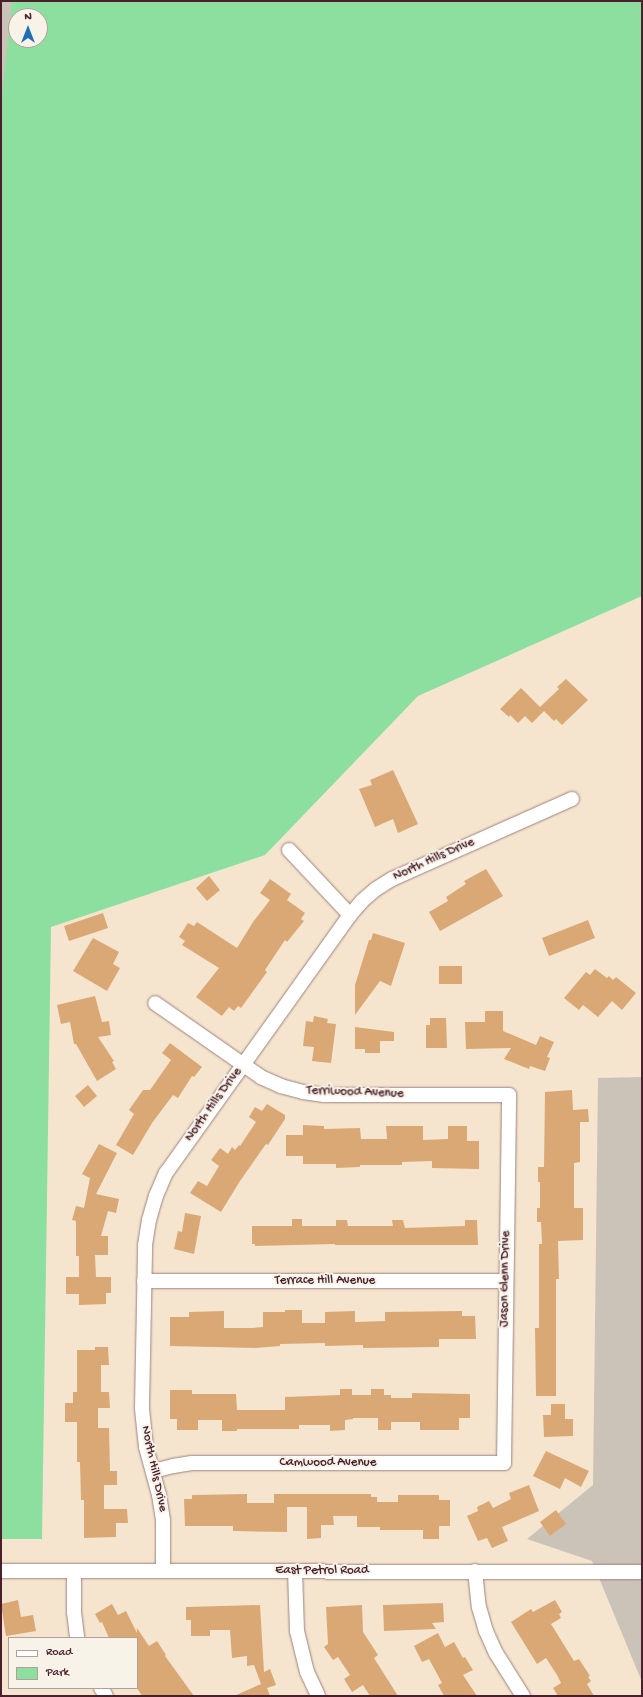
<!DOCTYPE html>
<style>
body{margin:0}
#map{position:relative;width:643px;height:1697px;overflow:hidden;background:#f5e5cf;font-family:"Gochi Hand",sans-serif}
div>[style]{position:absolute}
.industrial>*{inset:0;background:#cbc3b8}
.green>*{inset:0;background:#8ddfa0}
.building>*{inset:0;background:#daa875}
.roads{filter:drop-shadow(0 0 1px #a0827d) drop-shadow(0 0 1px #a0827d)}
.street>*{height:14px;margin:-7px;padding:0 7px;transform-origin:7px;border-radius:7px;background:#fff}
span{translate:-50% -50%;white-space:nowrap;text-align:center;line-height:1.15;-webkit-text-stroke:4px #f7f3e8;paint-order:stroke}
.street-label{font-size:13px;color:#4a1f2b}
.frame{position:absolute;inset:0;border:2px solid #4a1f2b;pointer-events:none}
.legend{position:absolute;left:8px;top:1637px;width:130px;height:52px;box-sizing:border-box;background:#f7f3e8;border:1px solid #b29e9c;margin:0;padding:5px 7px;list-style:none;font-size:12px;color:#4a1f2b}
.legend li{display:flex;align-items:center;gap:8px;height:20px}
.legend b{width:20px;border:1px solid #b29e9c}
.north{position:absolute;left:8px;top:8px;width:40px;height:40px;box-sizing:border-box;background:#f7f3e8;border:1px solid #b29e9c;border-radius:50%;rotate:0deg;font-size:11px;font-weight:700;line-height:16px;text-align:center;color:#4a1f2b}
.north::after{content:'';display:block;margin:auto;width:14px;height:18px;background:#1f6fb2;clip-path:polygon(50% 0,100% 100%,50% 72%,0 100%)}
</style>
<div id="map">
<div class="industrial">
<i style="clip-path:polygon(1px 1px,22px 1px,16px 16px,16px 40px,1px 168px)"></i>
<i style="clip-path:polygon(642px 1077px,642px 1682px,592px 1561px,527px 1539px,593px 1485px,598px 1078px)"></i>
</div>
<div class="green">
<i style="clip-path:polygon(evenodd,12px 1px,642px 1px,642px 596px,418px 696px,265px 855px,51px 927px,42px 1539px,1px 1539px,1px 104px,12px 1px,16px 16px,40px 16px,40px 40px,16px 40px,16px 16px)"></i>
</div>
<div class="building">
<i style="clip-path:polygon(566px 679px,588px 700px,562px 725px,556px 719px,554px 721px,544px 711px,532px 723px,525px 716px,518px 723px,510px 715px,509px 717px,500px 709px,521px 688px,540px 707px,559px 689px,557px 687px)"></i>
<i style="clip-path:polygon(393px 770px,418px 824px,398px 833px,393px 819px,375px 827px,359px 789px,372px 785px,370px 780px)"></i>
<i style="clip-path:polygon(486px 869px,503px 896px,440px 931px,429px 912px,448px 901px,446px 897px,466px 884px,464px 881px)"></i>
<i style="clip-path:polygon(209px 876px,220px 890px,207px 901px,196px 888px)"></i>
<i style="clip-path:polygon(270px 879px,291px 894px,287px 900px,305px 913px,301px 919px,304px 921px,287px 942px,285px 940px,265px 970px,267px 972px,241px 1008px,238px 1006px,234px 1011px,229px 1007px,222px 1016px,196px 997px,219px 968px,182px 945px,185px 941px,179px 937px,188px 923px,194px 926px,197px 922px,237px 948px,253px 922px,270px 900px,260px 893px)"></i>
<i style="clip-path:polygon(103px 913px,108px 928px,69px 941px,64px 926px)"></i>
<i style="clip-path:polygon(588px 920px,595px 938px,549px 956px,542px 938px)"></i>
<i style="clip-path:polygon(373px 933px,405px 943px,391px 986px,380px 981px,355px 1015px,355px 985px,369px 940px,371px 940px)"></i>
<i style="clip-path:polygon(93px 938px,119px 952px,113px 964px,120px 968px,107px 991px,73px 971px)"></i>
<i style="clip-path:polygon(439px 966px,462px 966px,462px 984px,439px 984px)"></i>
<i style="clip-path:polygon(595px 969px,607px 978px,609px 976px,613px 980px,616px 977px,636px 993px,622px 1010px,612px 1001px,598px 1017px,583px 1005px,579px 1010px,564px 998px,586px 972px,590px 975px)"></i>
<i style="clip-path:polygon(95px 996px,102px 1022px,109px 1021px,111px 1035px,98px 1037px,114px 1061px,112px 1062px,116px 1069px,97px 1081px,76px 1044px,74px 1044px,70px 1022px,61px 1024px,57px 1005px)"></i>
<i style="clip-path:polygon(485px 1011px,503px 1011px,503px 1031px,536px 1045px,540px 1036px,554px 1042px,547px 1057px,550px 1058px,545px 1071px,530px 1066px,529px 1069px,504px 1059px,511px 1048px,466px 1049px,465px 1022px,485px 1022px)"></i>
<i style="clip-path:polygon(314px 1016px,328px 1019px,327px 1023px,336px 1024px,331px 1063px,312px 1061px,314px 1047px,303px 1046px,306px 1021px,313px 1022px)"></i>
<i style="clip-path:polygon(430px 1018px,446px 1018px,447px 1048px,426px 1048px,426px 1025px,430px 1025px)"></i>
<i style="clip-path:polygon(355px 1027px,394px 1032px,394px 1041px,380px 1041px,380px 1053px,365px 1053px,365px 1049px,355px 1049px)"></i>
<i style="clip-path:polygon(170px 1043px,202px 1067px,194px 1077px,192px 1076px,178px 1098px,173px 1095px,152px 1123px,133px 1155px,116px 1145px,134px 1114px,129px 1110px,143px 1090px,150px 1090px,171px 1060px,162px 1053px)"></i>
<i style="clip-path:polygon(88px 1085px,97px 1096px,84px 1107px,75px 1096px)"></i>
<i style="clip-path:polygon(572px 1090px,573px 1110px,588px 1109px,589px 1122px,580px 1122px,580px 1162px,574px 1163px,574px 1208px,583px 1208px,583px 1240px,558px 1241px,559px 1279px,556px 1279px,556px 1396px,536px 1396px,535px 1328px,539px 1328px,539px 1244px,542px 1244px,541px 1222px,537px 1222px,537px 1208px,540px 1208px,540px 1182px,538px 1182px,538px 1167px,544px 1167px,545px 1092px)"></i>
<i style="clip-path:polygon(267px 1104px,285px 1115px,285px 1119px,268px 1145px,266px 1144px,240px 1181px,221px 1212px,190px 1193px,198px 1181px,207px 1186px,219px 1166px,211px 1160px,220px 1148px,228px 1154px,232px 1147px,235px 1150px,239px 1145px,240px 1146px,256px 1122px,249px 1117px,255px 1107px,262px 1111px)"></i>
<i style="clip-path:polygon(303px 1125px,324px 1126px,324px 1129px,360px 1128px,361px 1139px,387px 1139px,386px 1126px,423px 1126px,423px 1140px,448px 1139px,448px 1126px,467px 1126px,467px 1141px,479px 1141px,479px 1169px,432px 1168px,432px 1161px,402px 1162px,402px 1165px,360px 1165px,360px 1167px,336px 1168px,336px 1164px,303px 1164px,303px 1156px,286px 1156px,286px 1135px,303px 1135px)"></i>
<i style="clip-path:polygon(99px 1144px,117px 1153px,96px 1194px,119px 1199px,116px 1213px,108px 1211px,101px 1236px,108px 1236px,108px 1255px,95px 1255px,96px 1277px,111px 1277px,111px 1293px,106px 1293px,106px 1304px,79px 1305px,79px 1294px,66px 1294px,66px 1277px,79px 1277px,79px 1256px,76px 1256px,76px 1221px,72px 1220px,76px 1206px,84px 1208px,90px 1178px,82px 1174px)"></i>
<i style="clip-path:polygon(185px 1213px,201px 1216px,194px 1254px,174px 1249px,178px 1231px,182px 1232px)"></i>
<i style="clip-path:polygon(292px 1219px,302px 1219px,302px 1226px,336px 1226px,336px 1220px,347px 1220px,348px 1226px,393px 1226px,392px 1220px,403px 1220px,405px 1228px,465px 1226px,465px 1220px,477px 1220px,478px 1245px,335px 1245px,335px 1244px,255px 1246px,255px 1244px,252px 1244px,252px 1226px,292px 1226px)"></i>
<i style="clip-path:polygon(285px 1310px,302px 1310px,302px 1323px,325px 1323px,325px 1312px,355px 1311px,355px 1322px,385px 1321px,385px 1312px,462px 1311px,462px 1316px,475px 1316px,476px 1339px,439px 1339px,439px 1347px,363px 1348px,363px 1345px,325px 1346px,325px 1343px,280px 1344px,280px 1346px,255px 1348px,170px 1346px,170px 1317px,189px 1317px,189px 1312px,224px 1311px,224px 1328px,252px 1328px,263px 1327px,263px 1312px,285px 1312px)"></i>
<i style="clip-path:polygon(95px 1347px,108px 1347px,109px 1365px,101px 1365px,101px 1392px,109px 1392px,110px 1408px,98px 1408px,98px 1428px,109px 1428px,110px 1471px,117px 1471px,117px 1485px,104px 1485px,104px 1509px,127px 1509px,128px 1523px,116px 1523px,116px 1537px,84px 1538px,84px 1500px,81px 1500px,80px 1462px,77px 1462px,77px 1422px,65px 1422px,65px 1403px,73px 1403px,73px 1392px,77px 1392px,77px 1350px,95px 1350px)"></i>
<i style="clip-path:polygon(340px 1389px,352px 1389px,352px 1395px,371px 1395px,371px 1389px,384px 1389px,384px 1395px,391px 1395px,391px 1398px,412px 1398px,412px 1393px,470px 1394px,470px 1418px,459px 1418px,459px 1430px,420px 1430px,420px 1422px,391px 1422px,391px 1430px,378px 1430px,378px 1418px,353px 1418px,353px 1419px,345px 1420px,345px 1430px,330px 1431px,330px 1425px,299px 1425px,299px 1429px,237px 1429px,237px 1431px,222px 1431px,222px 1420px,198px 1420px,198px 1430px,177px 1430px,177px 1419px,170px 1419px,170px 1390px,192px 1390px,192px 1394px,236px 1394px,237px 1410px,285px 1410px,285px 1397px,340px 1395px)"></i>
<i style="clip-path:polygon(551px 1404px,565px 1404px,565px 1419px,573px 1419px,573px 1436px,544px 1437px,543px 1415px,551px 1415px)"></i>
<i style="clip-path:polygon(546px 1451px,589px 1471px,581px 1487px,565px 1478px,560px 1489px,533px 1476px)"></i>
<i style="clip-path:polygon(529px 1485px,539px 1511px,502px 1527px,508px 1541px,492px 1548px,487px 1538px,478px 1541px,467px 1516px,478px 1511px,477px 1507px,489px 1501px,493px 1508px,511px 1499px,509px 1493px)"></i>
<i style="clip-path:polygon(247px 1494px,247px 1503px,274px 1503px,274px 1494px,371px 1494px,371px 1497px,377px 1497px,377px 1502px,398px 1502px,398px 1495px,439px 1495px,439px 1500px,450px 1500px,450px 1526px,439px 1526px,439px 1539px,423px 1539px,423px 1530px,380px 1530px,380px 1527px,357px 1527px,357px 1516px,333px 1516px,334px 1525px,321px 1525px,321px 1538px,307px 1539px,307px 1507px,287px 1507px,287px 1532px,233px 1531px,233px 1526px,185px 1526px,184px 1499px,192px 1499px,192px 1495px)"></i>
<i style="clip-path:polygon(556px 1510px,566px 1524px,550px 1536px,540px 1522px)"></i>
<i style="clip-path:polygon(18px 1600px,21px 1617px,33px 1615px,36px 1631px,6px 1636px,1px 1604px)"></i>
<i style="clip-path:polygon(555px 1600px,562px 1612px,559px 1614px,561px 1618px,551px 1624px,574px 1661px,579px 1659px,590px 1676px,588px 1677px,591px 1681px,587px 1684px,594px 1696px,558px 1696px,553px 1688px,561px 1683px,557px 1675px,546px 1658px,537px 1664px,511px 1622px,531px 1609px,533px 1612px)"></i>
<i style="clip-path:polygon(443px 1603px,444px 1622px,432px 1623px,436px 1629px,384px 1631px,383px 1605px)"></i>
<i style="clip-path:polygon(112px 1604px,118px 1615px,126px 1611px,137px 1633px,137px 1628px,149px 1646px,157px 1641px,166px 1655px,165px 1656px,194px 1696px,142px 1696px,137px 1688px,137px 1638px,109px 1638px,102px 1622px,100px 1623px,95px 1614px)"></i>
<i style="clip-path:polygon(260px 1605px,264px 1672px,270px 1669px,276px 1685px,267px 1688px,270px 1696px,234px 1696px,261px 1684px,254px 1665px,247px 1666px,247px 1656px,232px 1658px,230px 1630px,210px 1630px,210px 1636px,191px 1636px,191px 1620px,186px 1620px,186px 1607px)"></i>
<i style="clip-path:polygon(362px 1605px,363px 1632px,378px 1655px,374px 1658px,398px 1696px,370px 1696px,363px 1685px,352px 1692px,344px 1679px,350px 1675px,338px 1657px,333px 1660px,324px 1647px,328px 1644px,326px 1607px)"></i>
<i style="clip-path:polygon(438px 1633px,445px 1647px,454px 1642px,463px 1658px,465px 1657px,473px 1670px,463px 1675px,477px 1696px,444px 1696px,438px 1685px,442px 1683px,429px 1659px,422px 1662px,414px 1646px)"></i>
</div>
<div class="roads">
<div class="street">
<i style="left:289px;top:850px;width:89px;rotate:46.8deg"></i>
<i style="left:144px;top:1281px;width:362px"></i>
<i style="left:153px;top:1471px;width:21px;rotate:-14deg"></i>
<i style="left:173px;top:1466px;width:19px;rotate:-9deg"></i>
<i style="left:192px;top:1463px;width:312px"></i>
<i style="left:504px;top:1463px;width:368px;rotate:-89.2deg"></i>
<i style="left:509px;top:1095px;width:185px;rotate:180deg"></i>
<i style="left:324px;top:1095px;width:21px;rotate:-172deg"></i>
<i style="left:303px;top:1092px;width:23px;rotate:-165deg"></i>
<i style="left:281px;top:1086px;width:22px;rotate:-156deg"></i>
<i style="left:261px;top:1077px;width:129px;rotate:-145.1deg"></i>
<i style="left:1px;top:1571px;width:641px;rotate:0.09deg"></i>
<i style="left:74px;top:1571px;width:41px;rotate:90deg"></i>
<i style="left:74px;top:1612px;width:26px;rotate:83deg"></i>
<i style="left:163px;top:1571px;width:51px;rotate:-90deg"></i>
<i style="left:163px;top:1520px;width:25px;rotate:-99deg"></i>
<i style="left:159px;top:1495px;width:50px;rotate:-105.2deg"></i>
<i style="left:146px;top:1447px;width:39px;rotate:-96deg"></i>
<i style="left:142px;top:1408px;width:163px;rotate:-88.9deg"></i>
<i style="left:145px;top:1245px;width:25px;rotate:-81deg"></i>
<i style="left:149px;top:1220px;width:25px;rotate:-74deg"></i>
<i style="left:156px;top:1196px;width:25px;rotate:-67deg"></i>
<i style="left:166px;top:1173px;width:317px;rotate:-54.5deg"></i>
<i style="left:350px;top:915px;width:18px;rotate:-49deg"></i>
<i style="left:362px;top:901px;width:18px;rotate:-41deg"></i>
<i style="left:376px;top:889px;width:19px;rotate:-32deg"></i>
<i style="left:392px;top:879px;width:197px;rotate:-24deg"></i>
<i style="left:295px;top:1571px;width:60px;rotate:88.1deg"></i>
<i style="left:297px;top:1631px;width:42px;rotate:76.3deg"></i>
<i style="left:307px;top:1672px;width:26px;rotate:65deg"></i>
<i style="left:475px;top:1571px;width:36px;rotate:84deg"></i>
<i style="left:479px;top:1607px;width:25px;rotate:74deg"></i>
<i style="left:486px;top:1631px;width:24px;rotate:66deg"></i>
<i style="left:496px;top:1653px;width:51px;rotate:57.9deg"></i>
<i style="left:101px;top:1688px;width:9px;rotate:58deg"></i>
</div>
</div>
<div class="street-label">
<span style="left:434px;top:860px;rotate:-24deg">North Hills Drive</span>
<span style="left:355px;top:1093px;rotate:2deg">Terriwood Avenue</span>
<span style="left:214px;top:1105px;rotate:-54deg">North Hills Drive</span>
<span style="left:506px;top:1279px;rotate:-89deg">Jason Glenn Drive</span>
<span style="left:325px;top:1281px">Terrace Hill Avenue</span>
<span style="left:328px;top:1463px">Camwood Avenue</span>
<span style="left:153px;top:1469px;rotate:78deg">North Hills Drive</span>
<span style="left:322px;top:1571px">East Petrol Road</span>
</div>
<div class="frame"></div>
<ul class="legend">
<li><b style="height:5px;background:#fff"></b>Road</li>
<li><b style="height:11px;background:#8ddfa0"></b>Park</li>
</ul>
<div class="north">N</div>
</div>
